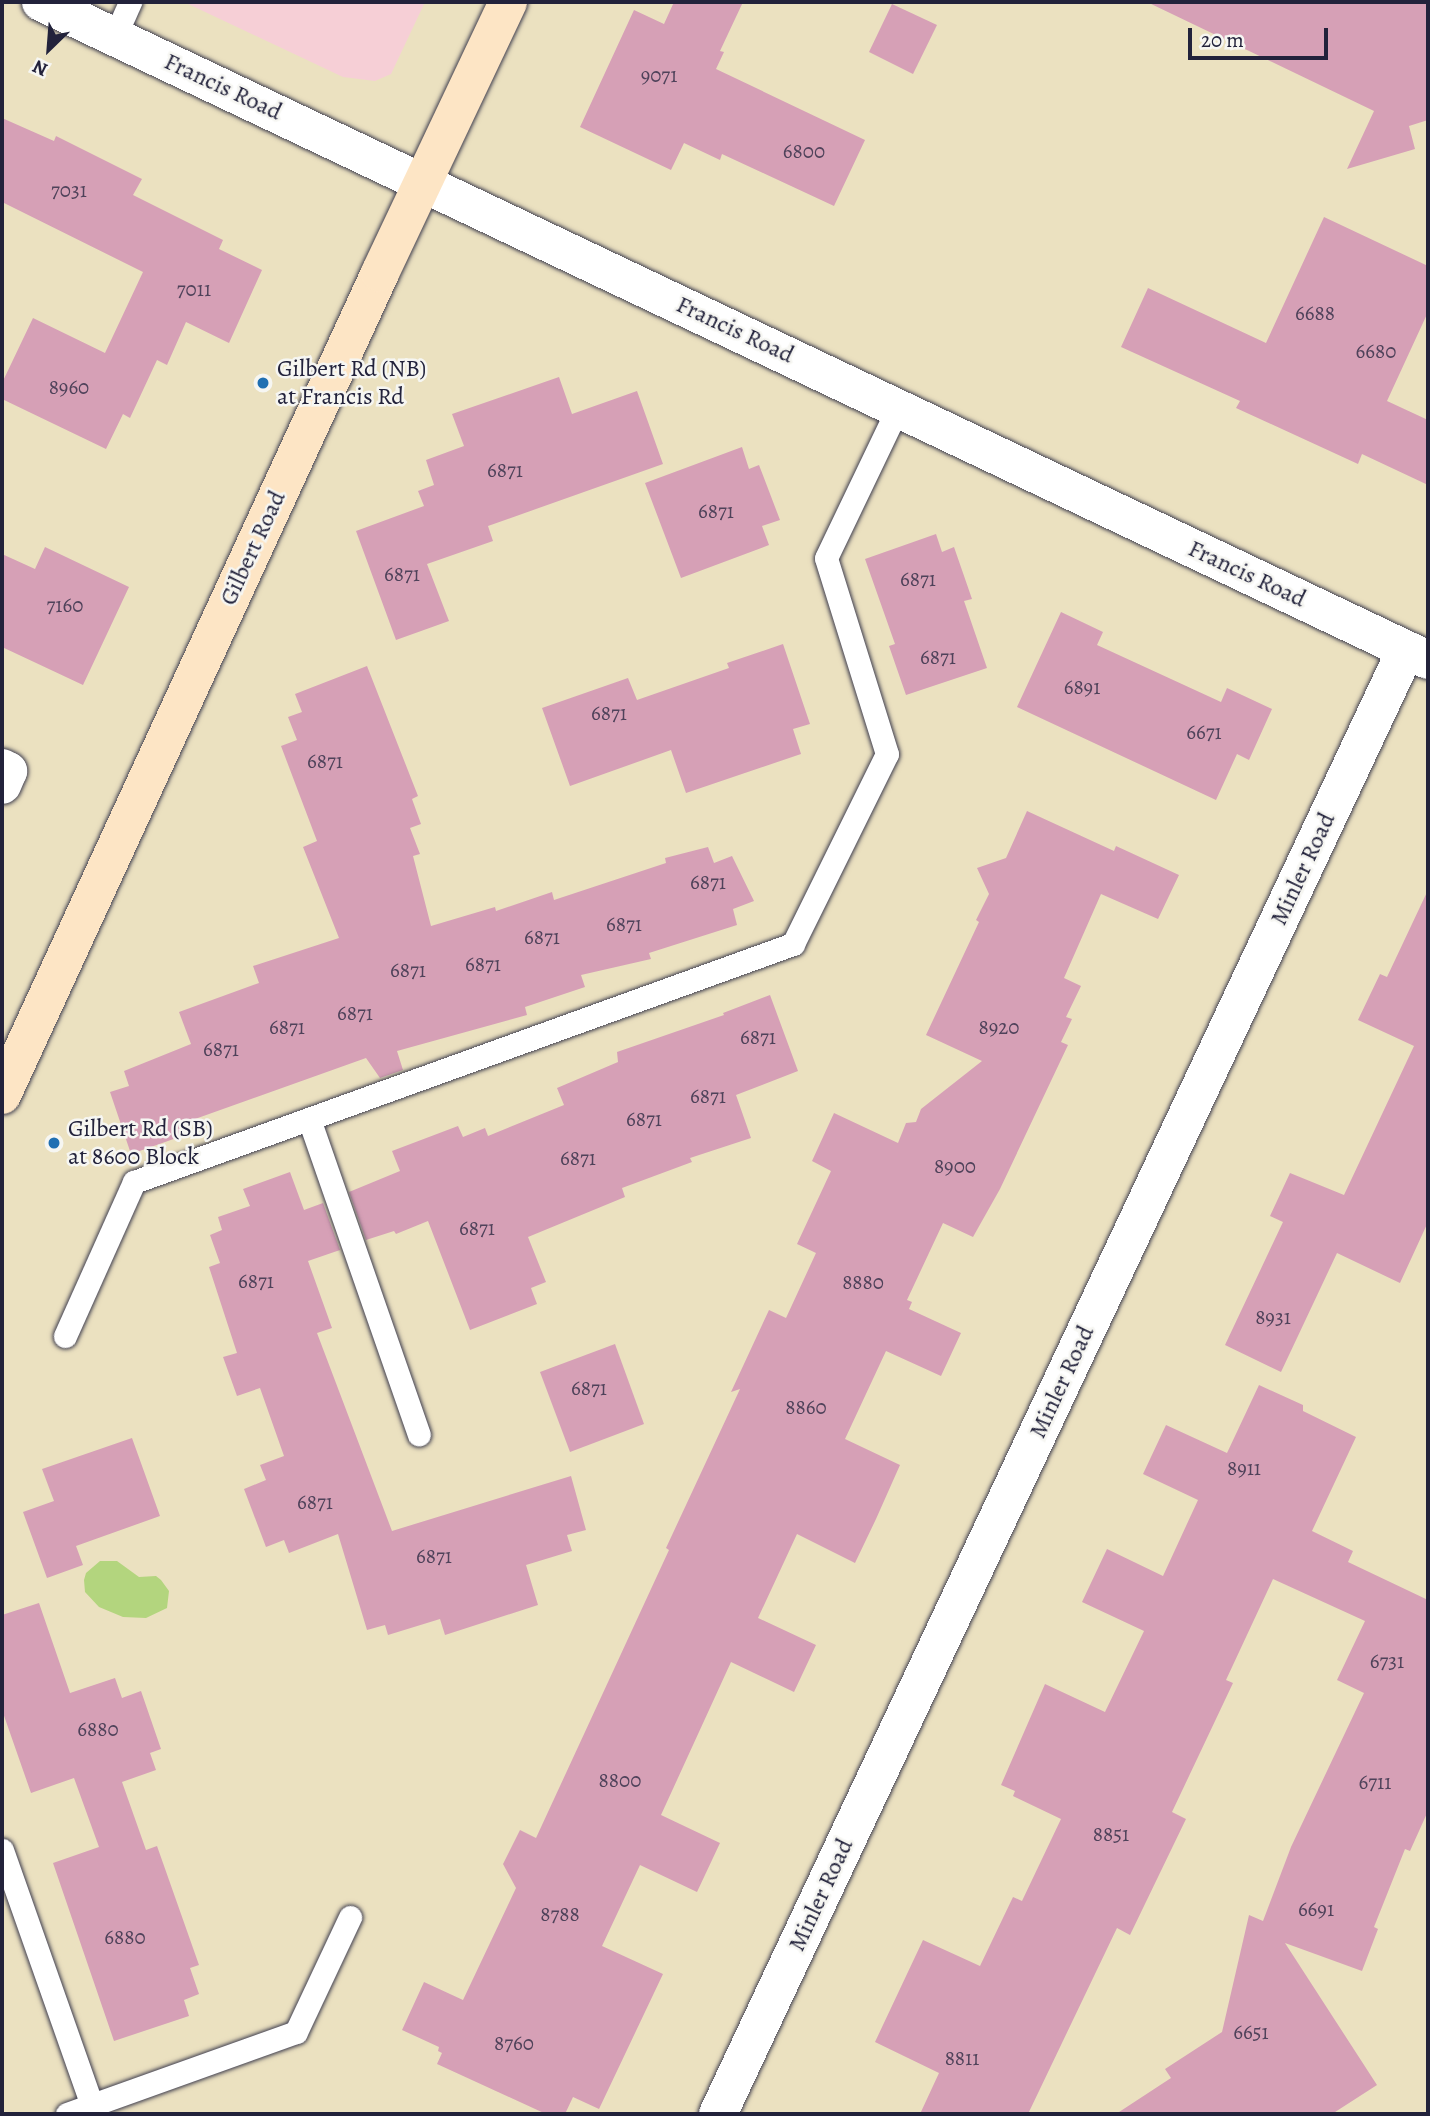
<!DOCTYPE html>
<style>
body{margin:0}
#map{position:relative;width:1430px;height:2116px;overflow:hidden;background:#ebe1c0;font-family:Alegreya,serif}
div>[style]{position:absolute}
.built>*{inset:0;background:#f6cfd6}
.green>*{inset:0;background:#b3d57e}
.building>*{inset:0;background:#d6a0b6}
.roads{filter:drop-shadow(0 0 2px #403f4f) drop-shadow(0 0 2px #403f4f)}
.service>*{height:23px;margin:-11.5px;padding:0 11.5px;transform-origin:11.5px;border-radius:11.5px;background:#fff}
.minor>*{height:38px;margin:-19px;padding:0 19px;transform-origin:19px;border-radius:19px;background:#fff}
.tertiary>*{height:38px;margin:-19px;padding:0 19px;transform-origin:19px;border-radius:19px;background:#fff}
.secondary>*{height:38px;margin:-19px;padding:0 19px;transform-origin:19px;border-radius:19px;background:#fde5c5}
.dots>*{width:19px;height:19px;translate:-50% -50%;box-sizing:border-box;border:4px solid #f6f6f2;border-radius:50%}
span{translate:-50% -50%;white-space:nowrap;text-align:center;line-height:1.15;-webkit-text-stroke:5px #f6f6f2;paint-order:stroke}
.number-label{font-size:21px;color:#4f425a}
.number-label span{-webkit-text-stroke-width:0}
.street-label{font-size:24px;color:#22223b}
.poi-label{font-size:24px;color:#22223b}
.left{translate:0 -50%;text-align:left}
.frame{position:absolute;inset:0;border:4px solid #22223b;pointer-events:none}
.north{position:absolute;left:14px;top:14px;width:70px;height:70px;-webkit-text-stroke:5px #f6f6f2;paint-order:stroke;rotate:205deg;font-size:19px;font-weight:700;line-height:28px;text-align:center;color:#22223b}
.north::after{content:'';display:block;margin:auto;width:24px;height:32px;background:#22223b;clip-path:polygon(50% 0,100% 100%,50% 72%,0 100%)}
.scale{position:absolute;left:1188px;top:28px;width:140px;height:32px;box-sizing:border-box;border:4px solid #22223b;border-top:0;padding-left:9px;font-size:21px;line-height:24px;white-space:nowrap;color:#22223b;-webkit-text-stroke:5px #f6f6f2;paint-order:stroke}
</style>
<div id="map">
<div class="built">
<i style="clip-path:polygon(184px 2px,425px 2px,391px 74px,375px 81px,343px 77px)"></i>
</div>
<div class="green">
<i style="clip-path:polygon(100px 1561px,117px 1561px,139px 1577px,156px 1576px,161px 1580px,169px 1591px,167px 1608px,146px 1618px,123px 1617px,99px 1607px,85px 1592px,84px 1580px,86px 1573px)"></i>
</div>
<div class="building">
<i style="clip-path:polygon(674px 2px,743px 2px,720px 51px,724px 52px,716px 69px,865px 140px,834px 206px,722px 154px,720px 160px,684px 143px,671px 170px,580px 127px,634px 10px,664px 24px)"></i>
<i style="clip-path:polygon(1147px 2px,1428px 2px,1428px 120px,1409px 126px,1415px 149px,1347px 169px,1374px 111px)"></i>
<i style="clip-path:polygon(892px 4px,937px 25px,913px 74px,869px 52px)"></i>
<i style="clip-path:polygon(2px 118px,54px 141px,56px 136px,142px 179px,133px 195px,223px 240px,219px 249px,262px 270px,229px 343px,186px 322px,167px 365px,157px 360px,130px 418px,123px 414px,106px 449px,2px 399px,2px 383px,33px 318px,105px 353px,143px 272px,2px 202px)"></i>
<i style="clip-path:polygon(1324px 217px,1428px 266px,1428px 312px,1387px 401px,1428px 420px,1428px 485px,1362px 454px,1358px 464px,1236px 408px,1240px 401px,1121px 347px,1148px 288px,1266px 343px)"></i>
<i style="clip-path:polygon(559px 377px,572px 414px,637px 391px,663px 464px,488px 526px,493px 541px,427px 564px,449px 621px,396px 640px,356px 531px,424px 506px,418px 491px,434px 485px,426px 460px,464px 446px,452px 414px)"></i>
<i style="clip-path:polygon(742px 447px,749px 469px,759px 465px,780px 520px,762px 526px,769px 545px,681px 578px,645px 483px)"></i>
<i style="clip-path:polygon(936px 534px,942px 552px,954px 547px,972px 599px,964px 601px,987px 668px,906px 695px,889px 646px,895px 644px,865px 559px)"></i>
<i style="clip-path:polygon(45px 547px,129px 587px,83px 685px,2px 647px,2px 554px,35px 569px)"></i>
<i style="clip-path:polygon(1061px 612px,1103px 632px,1097px 645px,1171px 679px,1221px 702px,1227px 688px,1272px 709px,1249px 760px,1237px 754px,1216px 800px,1017px 707px)"></i>
<i style="clip-path:polygon(783px 644px,810px 724px,793px 729px,801px 754px,686px 793px,671px 750px,570px 786px,542px 708px,628px 678px,637px 700px,729px 668px,727px 663px)"></i>
<i style="clip-path:polygon(367px 666px,418px 796px,412px 799px,421px 824px,410px 828px,420px 854px,413px 856px,431px 926px,495px 907px,496px 911px,552px 892px,554px 900px,666px 863px,665px 858px,708px 847px,714px 863px,732px 856px,754px 901px,733px 909px,737px 925px,649px 953px,651px 959px,581px 975px,585px 987px,525px 1007px,527px 1015px,397px 1051px,403px 1070px,380px 1078px,366px 1058px,181px 1124px,185px 1135px,131px 1154px,110px 1092px,129px 1086px,124px 1071px,191px 1044px,179px 1012px,259px 983px,253px 966px,339px 938px,303px 847px,317px 841px,281px 746px,297px 740px,288px 717px,302px 712px,295px 694px)"></i>
<i style="clip-path:polygon(1027px 811px,1114px 851px,1116px 846px,1179px 875px,1158px 919px,1101px 894px,1064px 978px,1081px 986px,1066px 1017px,1072px 1019px,1061px 1042px,1068px 1045px,1000px 1189px,973px 1237px,943px 1223px,907px 1300px,912px 1302px,909px 1309px,961px 1333px,941px 1376px,886px 1351px,845px 1439px,900px 1465px,876px 1519px,855px 1563px,797px 1534px,758px 1618px,816px 1645px,794px 1692px,731px 1662px,661px 1815px,720px 1843px,697px 1892px,640px 1865px,602px 1946px,663px 1974px,599px 2109px,573px 2097px,565px 2114px,546px 2114px,437px 2064px,442px 2053px,438px 2051px,439px 2047px,402px 2030px,424px 1982px,463px 2000px,516px 1888px,503px 1864px,520px 1830px,536px 1838px,669px 1550px,666px 1548px,740px 1389px,731px 1392px,769px 1310px,786px 1318px,816px 1253px,797px 1244px,831px 1171px,812px 1161px,834px 1113px,898px 1143px,906px 1123px,916px 1122px,921px 1109px,982px 1061px,926px 1035px,979px 922px,976px 920px,989px 894px,977px 868px,1006px 858px)"></i>
<i style="clip-path:polygon(1428px 890px,1428px 1222px,1400px 1283px,1337px 1253px,1281px 1372px,1225px 1345px,1283px 1222px,1270px 1216px,1290px 1173px,1344px 1195px,1414px 1046px,1358px 1020px,1380px 974px,1387px 977px)"></i>
<i style="clip-path:polygon(770px 995px,798px 1071px,736px 1095px,751px 1138px,690px 1158px,692px 1162px,622px 1188px,625px 1197px,528px 1237px,546px 1282px,531px 1288px,537px 1304px,470px 1330px,428px 1221px,396px 1234px,394px 1231px,366px 1240px,349px 1192px,400px 1171px,392px 1151px,458px 1126px,463px 1137px,485px 1128px,488px 1136px,564px 1105px,557px 1088px,618px 1062px,617px 1052px,724px 1015px,723px 1013px)"></i>
<i style="clip-path:polygon(290px 1172px,304px 1210px,323px 1203px,340px 1250px,308px 1261px,332px 1328px,317px 1333px,392px 1531px,571px 1476px,586px 1530px,567px 1535px,572px 1551px,526px 1565px,538px 1605px,445px 1635px,440px 1619px,388px 1635px,385px 1625px,367px 1630px,338px 1534px,289px 1553px,284px 1540px,266px 1547px,244px 1489px,266px 1480px,260px 1465px,284px 1456px,260px 1388px,237px 1396px,223px 1357px,237px 1353px,209px 1267px,220px 1263px,210px 1235px,222px 1230px,218px 1217px,250px 1206px,243px 1189px)"></i>
<i style="clip-path:polygon(615px 1344px,644px 1424px,570px 1452px,540px 1372px)"></i>
<i style="clip-path:polygon(1259px 1385px,1303px 1405px,1303px 1411px,1356px 1437px,1312px 1531px,1353px 1551px,1348px 1562px,1428px 1600px,1428px 1811px,1410px 1851px,1405px 1849px,1374px 1927px,1378px 1929px,1362px 1971px,1285px 1943px,1377px 2085px,1332px 2114px,1116px 2114px,1171px 2078px,1165px 2069px,1222px 2032px,1249px 1915px,1263px 1921px,1291px 1847px,1364px 1693px,1337px 1680px,1365px 1621px,1273px 1579px,1226px 1680px,1233px 1683px,1172px 1812px,1186px 1819px,1130px 1935px,1117px 1928px,1028px 2114px,920px 2114px,939px 2073px,875px 2042px,923px 1940px,980px 1966px,1013px 1897px,1022px 1901px,1061px 1819px,1013px 1796px,1015px 1791px,1001px 1785px,1045px 1684px,1105px 1712px,1144px 1631px,1082px 1602px,1107px 1549px,1163px 1576px,1198px 1500px,1143px 1474px,1166px 1425px,1227px 1453px)"></i>
<i style="clip-path:polygon(132px 1438px,160px 1516px,76px 1546px,83px 1565px,47px 1578px,23px 1512px,54px 1501px,42px 1469px)"></i>
<i style="clip-path:polygon(39px 1603px,70px 1693px,115px 1678px,122px 1698px,141px 1691px,161px 1749px,150px 1753px,156px 1770px,122px 1782px,146px 1850px,157px 1846px,199px 1965px,190px 1968px,199px 1994px,184px 2000px,189px 2016px,114px 2041px,53px 1863px,99px 1847px,74px 1778px,31px 1793px,2px 1710px,2px 1615px)"></i>
</div>
<div class="roads">
<div class="service">
<i style="left:115px;top:36px;width:37px;rotate:-66deg"></i>
<i style="left:309px;top:1119px;width:334px;rotate:70.8deg"></i>
<i style="left:65px;top:1336px;width:169px;rotate:-65.9deg"></i>
<i style="left:134px;top:1182px;width:701px;rotate:-19.86deg"></i>
<i style="left:793px;top:944px;width:212px;rotate:-63.7deg"></i>
<i style="left:887px;top:754px;width:205px;rotate:-107.3deg"></i>
<i style="left:826px;top:558px;width:166px;rotate:-64.4deg"></i>
<i style="left:2px;top:1850px;width:270px;rotate:70.6deg"></i>
<i style="left:67px;top:2114px;width:243px;rotate:-19.7deg"></i>
<i style="left:296px;top:2032px;width:127px;rotate:-64.8deg"></i>
</div>
<div class="minor">
<i style="left:2px;top:768px;width:7px;rotate:27deg"></i>
<i style="left:8px;top:771px;width:15px;rotate:113deg"></i>
<i style="left:718px;top:2114px;width:1618px;rotate:-64.83deg"></i>
</div>
<div class="tertiary">
<i style="left:41px;top:2px;width:1535px;rotate:25.38deg"></i>
</div>
<div class="secondary">
<i style="left:2px;top:1095px;width:905px;rotate:-65.3deg"></i>
<i style="left:380px;top:273px;width:300px;rotate:-64.7deg"></i>
</div>
</div>
<div class="dots">
<i style="left:263px;top:383px;background:#1f6fb2"></i>
<i style="left:54px;top:1143px;background:#1f6fb2"></i>
</div>
<div class="number-label">
<span style="left:659px;top:75px">9071</span>
<span style="left:804px;top:151px">6800</span>
<span style="left:69px;top:190px">7031</span>
<span style="left:194px;top:289px">7011</span>
<span style="left:1315px;top:313px">6688</span>
<span style="left:1376px;top:351px">6680</span>
<span style="left:69px;top:387px">8960</span>
<span style="left:505px;top:470px">6871</span>
<span style="left:716px;top:511px">6871</span>
<span style="left:402px;top:574px">6871</span>
<span style="left:918px;top:579px">6871</span>
<span style="left:65px;top:605px">7160</span>
<span style="left:938px;top:657px">6871</span>
<span style="left:1082px;top:687px">6891</span>
<span style="left:609px;top:713px">6871</span>
<span style="left:1204px;top:732px">6671</span>
<span style="left:325px;top:761px">6871</span>
<span style="left:708px;top:882px">6871</span>
<span style="left:624px;top:924px">6871</span>
<span style="left:542px;top:937px">6871</span>
<span style="left:483px;top:964px">6871</span>
<span style="left:408px;top:970px">6871</span>
<span style="left:355px;top:1013px">6871</span>
<span style="left:287px;top:1027px">6871</span>
<span style="left:999px;top:1027px">8920</span>
<span style="left:758px;top:1037px">6871</span>
<span style="left:221px;top:1049px">6871</span>
<span style="left:708px;top:1096px">6871</span>
<span style="left:644px;top:1119px">6871</span>
<span style="left:578px;top:1158px">6871</span>
<span style="left:955px;top:1166px">8900</span>
<span style="left:477px;top:1228px">6871</span>
<span style="left:256px;top:1281px">6871</span>
<span style="left:863px;top:1282px">8880</span>
<span style="left:1273px;top:1317px">8931</span>
<span style="left:589px;top:1388px">6871</span>
<span style="left:806px;top:1407px">8860</span>
<span style="left:1244px;top:1468px">8911</span>
<span style="left:315px;top:1502px">6871</span>
<span style="left:434px;top:1556px">6871</span>
<span style="left:1387px;top:1661px">6731</span>
<span style="left:98px;top:1729px">6880</span>
<span style="left:620px;top:1780px">8800</span>
<span style="left:1375px;top:1782px">6711</span>
<span style="left:1111px;top:1834px">8851</span>
<span style="left:1316px;top:1909px">6691</span>
<span style="left:560px;top:1914px">8788</span>
<span style="left:125px;top:1937px">6880</span>
<span style="left:1251px;top:2032px">6651</span>
<span style="left:514px;top:2043px">8760</span>
<span style="left:962px;top:2058px">8811</span>
</div>
<div class="street-label">
<span style="left:223px;top:87px;rotate:25deg">Francis Road</span>
<span style="left:735px;top:330px;rotate:25deg">Francis Road</span>
<span style="left:253px;top:548px;rotate:-65deg">Gilbert Road</span>
<span style="left:1247px;top:574px;rotate:25deg">Francis Road</span>
<span style="left:1303px;top:869px;rotate:-65deg">Minler Road</span>
<span style="left:1062px;top:1382px;rotate:-65deg">Minler Road</span>
<span style="left:821px;top:1895px;rotate:-65deg">Minler Road</span>
</div>
<div class="poi-label">
<span class="left" style="left:277px;top:383px">Gilbert Rd (NB)<br>at Francis Rd</span>
<span class="left" style="left:68px;top:1143px">Gilbert Rd (SB)<br>at 8600 Block</span>
</div>
<div class="frame"></div>
<div class="north">N</div>
<div class="scale">20 m</div>
</div>
